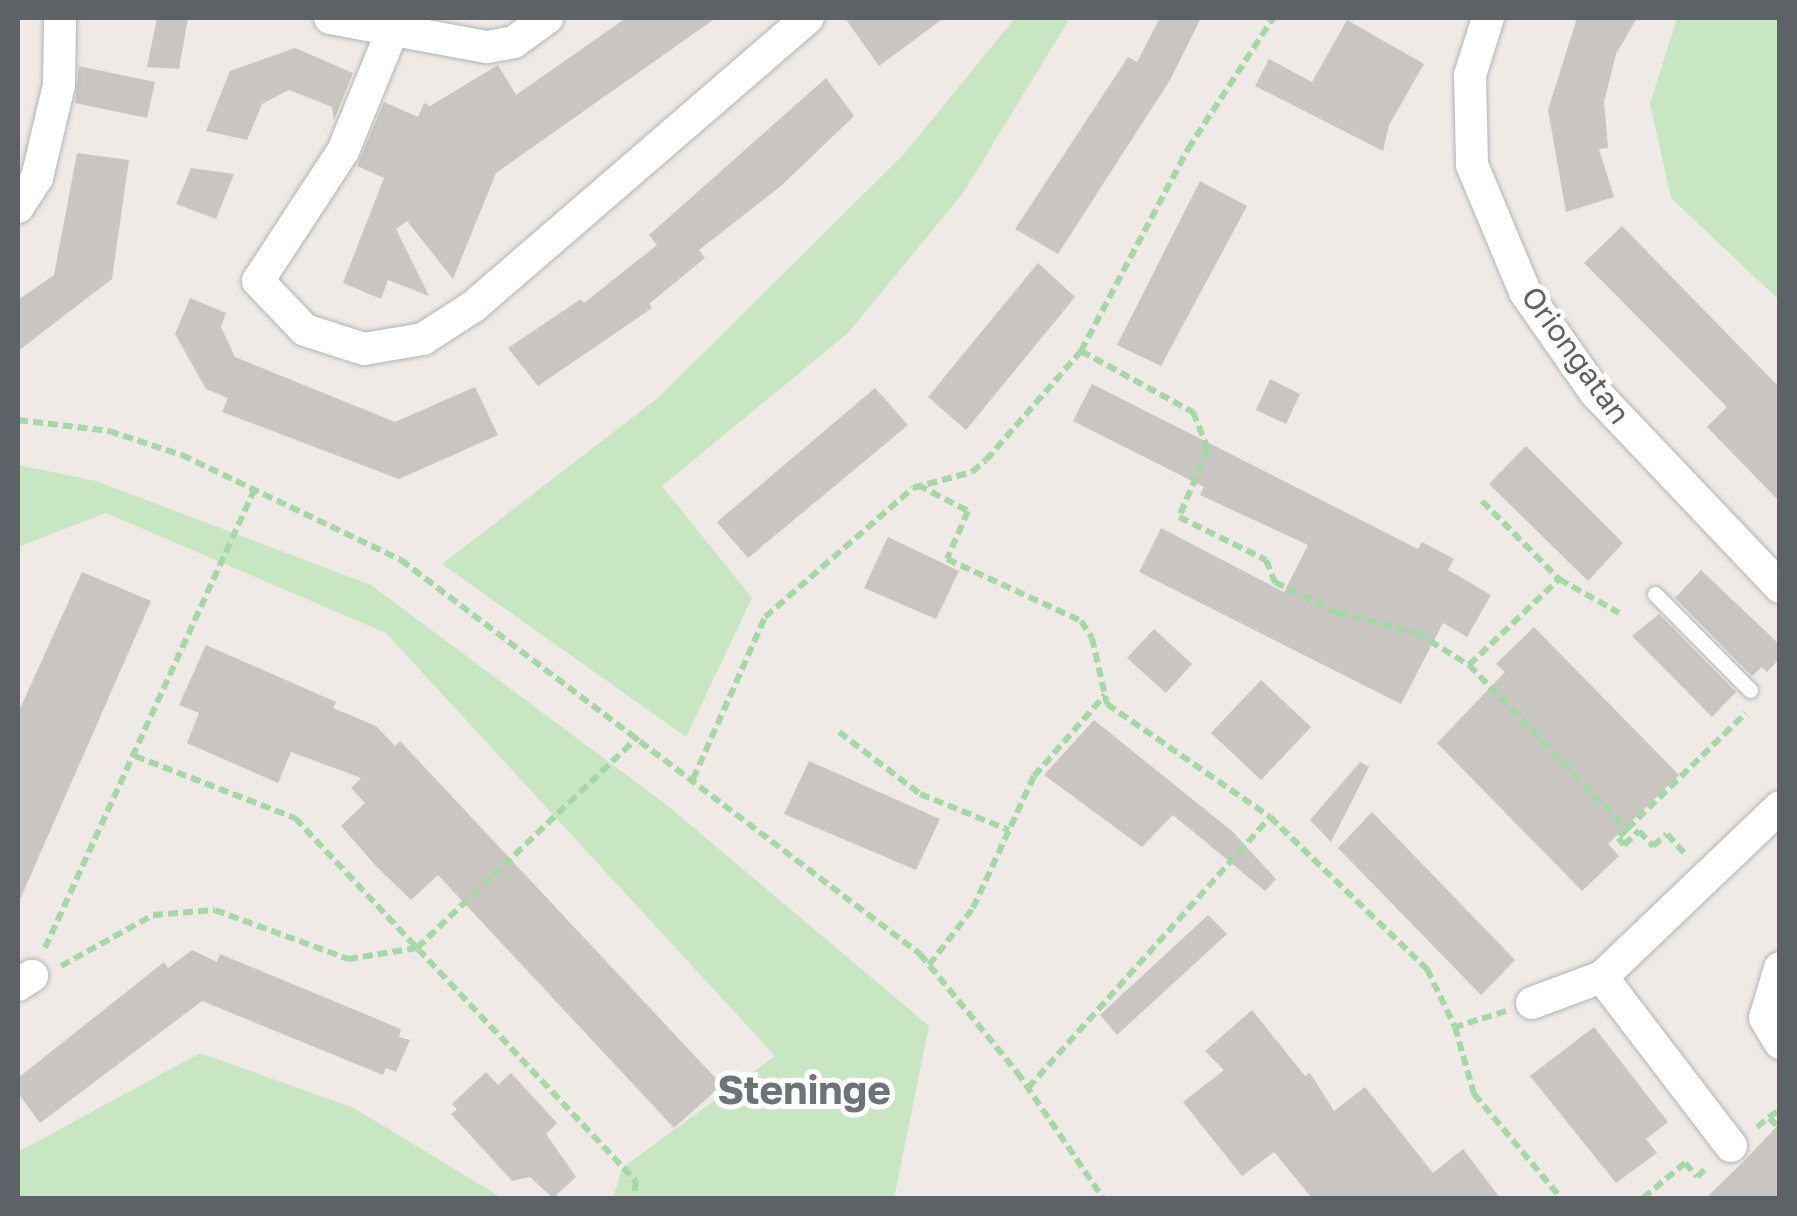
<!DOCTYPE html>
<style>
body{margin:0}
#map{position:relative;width:1797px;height:1216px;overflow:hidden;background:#efeae5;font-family:"Golos Text",sans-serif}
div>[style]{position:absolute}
.green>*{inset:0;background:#c9e6c2}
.building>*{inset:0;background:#c9c5c1}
.path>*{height:6px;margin-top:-3px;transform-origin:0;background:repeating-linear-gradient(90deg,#a5d7a7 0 10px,transparent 0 15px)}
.roads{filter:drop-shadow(0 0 2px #b0b4b7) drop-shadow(0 0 2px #b0b4b7)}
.service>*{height:15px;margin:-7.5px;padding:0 7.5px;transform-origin:7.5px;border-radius:7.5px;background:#fff}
.minor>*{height:32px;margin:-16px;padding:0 16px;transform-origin:16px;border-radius:16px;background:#fff}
span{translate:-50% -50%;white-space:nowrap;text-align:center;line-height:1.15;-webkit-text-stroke:10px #fff;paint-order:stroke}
.street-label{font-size:30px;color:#5c6265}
.district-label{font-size:40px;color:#6d7477;font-weight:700}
.frame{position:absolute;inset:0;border:20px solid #5c6265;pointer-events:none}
</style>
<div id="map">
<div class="green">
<i style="clip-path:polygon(1015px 18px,1070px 18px,963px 193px,848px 333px,662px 486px,752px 598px,686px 737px,442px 564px,659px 397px,904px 154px)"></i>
<i style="clip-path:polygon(1677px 18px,1779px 18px,1779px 300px,1671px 198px,1650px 104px)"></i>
<i style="clip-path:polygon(18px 465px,96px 481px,371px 585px,668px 806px,929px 1026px,894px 1198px,613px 1198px,622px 1168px,775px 1056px,386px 633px,106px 513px,18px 547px)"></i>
<i style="clip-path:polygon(200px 1053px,354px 1108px,502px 1198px,18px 1198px,18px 1152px)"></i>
</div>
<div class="building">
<i style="clip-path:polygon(157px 18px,188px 18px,179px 69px,147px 67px)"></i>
<i style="clip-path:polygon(626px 18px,716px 18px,496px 173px,453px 279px,407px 221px,396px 229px,429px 296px,388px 280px,381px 299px,343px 283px,384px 178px,357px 166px,384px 102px,418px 117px,424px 103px,430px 106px,498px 65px,516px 95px)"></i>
<i style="clip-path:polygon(845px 18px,944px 18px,879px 66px)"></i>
<i style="clip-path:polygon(1160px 18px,1201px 18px,1170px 80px,1058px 254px,1015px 229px,1128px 57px,1137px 62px)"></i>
<i style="clip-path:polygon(1577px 18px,1637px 18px,1616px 54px,1604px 102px,1608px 148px,1599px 149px,1614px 197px,1566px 212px,1548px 110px)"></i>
<i style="clip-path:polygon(1347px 20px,1424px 64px,1389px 125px,1383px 151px,1255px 86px,1269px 59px,1312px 82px)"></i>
<i style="clip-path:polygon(295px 48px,353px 73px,334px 120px,332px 107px,289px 90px,262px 104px,247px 140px,206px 131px,230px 71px)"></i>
<i style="clip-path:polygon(79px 66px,155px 82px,147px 118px,75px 103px)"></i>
<i style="clip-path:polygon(826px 78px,854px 116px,781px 186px,699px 250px,705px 258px,649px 304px,652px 308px,538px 386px,508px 348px,581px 299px,584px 303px,657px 245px,649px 235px)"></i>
<i style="clip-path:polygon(77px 153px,129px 160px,112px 279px,18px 351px,18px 300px,54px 275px)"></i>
<i style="clip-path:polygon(191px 168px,234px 174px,216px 219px,176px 204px)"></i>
<i style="clip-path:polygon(1200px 181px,1247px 206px,1161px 366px,1117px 345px)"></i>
<i style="clip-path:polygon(1622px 226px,1780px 388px,1780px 502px,1707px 427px,1727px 407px,1584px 263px)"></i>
<i style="clip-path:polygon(1038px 263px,1075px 297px,966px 430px,928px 397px)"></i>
<i style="clip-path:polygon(190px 298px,226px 313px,221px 327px,235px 357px,395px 422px,475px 387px,498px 435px,399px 479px,222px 412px,228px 398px,206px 389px,175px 334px)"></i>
<i style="clip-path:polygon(1270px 379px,1300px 394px,1286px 424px,1256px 410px)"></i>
<i style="clip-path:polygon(1092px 384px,1418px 549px,1422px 542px,1454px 559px,1448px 570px,1491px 595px,1467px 637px,1443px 623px,1401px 704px,1139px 572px,1161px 528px,1284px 592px,1308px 545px,1200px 495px,1204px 487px,1073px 421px)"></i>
<i style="clip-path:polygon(875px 388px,908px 425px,748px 558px,717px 522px)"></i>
<i style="clip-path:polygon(1526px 446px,1623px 543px,1588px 581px,1489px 484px)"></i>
<i style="clip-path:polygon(888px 537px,959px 571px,936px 619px,864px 588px)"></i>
<i style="clip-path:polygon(1701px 570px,1780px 645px,1780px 658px,1767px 672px,1762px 667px,1752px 676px,1675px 598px)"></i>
<i style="clip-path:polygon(82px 572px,151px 601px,18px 904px,18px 713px)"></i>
<i style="clip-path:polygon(1659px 614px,1736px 692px,1712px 717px,1632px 636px)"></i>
<i style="clip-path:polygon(1534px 627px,1679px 775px,1608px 844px,1619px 856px,1582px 891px,1437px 743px,1505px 672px,1496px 664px)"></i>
<i style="clip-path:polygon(1154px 629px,1192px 664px,1166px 693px,1127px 658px)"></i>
<i style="clip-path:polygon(206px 645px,336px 702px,333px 708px,376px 726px,395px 746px,400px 741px,722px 1085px,674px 1128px,438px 875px,411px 900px,376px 866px,341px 826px,365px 803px,351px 788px,361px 778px,291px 752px,278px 783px,187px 743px,199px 713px,179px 705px)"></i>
<i style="clip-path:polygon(1261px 680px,1311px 727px,1261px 780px,1211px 733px)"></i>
<i style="clip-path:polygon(1094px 720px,1233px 832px,1276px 879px,1265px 891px,1173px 815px,1142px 847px,1044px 775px)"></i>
<i style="clip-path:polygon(809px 761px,940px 819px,916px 870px,784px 814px)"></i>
<i style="clip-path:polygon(1360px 762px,1369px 767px,1331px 842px,1310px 820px)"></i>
<i style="clip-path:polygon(1372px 812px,1515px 960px,1481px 995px,1338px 848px)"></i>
<i style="clip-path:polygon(1208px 915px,1227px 934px,1117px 1035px,1100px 1015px)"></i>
<i style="clip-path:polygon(192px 950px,217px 962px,220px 954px,401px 1029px,399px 1037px,410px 1040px,396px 1072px,386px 1068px,383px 1075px,202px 1001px,40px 1123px,18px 1093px,18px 1078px,164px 962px,168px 968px)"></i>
<i style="clip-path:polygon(1252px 1010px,1305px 1076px,1310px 1073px,1334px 1111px,1365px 1087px,1433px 1173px,1463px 1149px,1500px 1198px,1312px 1198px,1274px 1152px,1242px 1176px,1183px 1102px,1224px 1070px,1205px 1051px)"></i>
<i style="clip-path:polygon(1594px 1027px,1668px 1122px,1646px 1139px,1657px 1153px,1616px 1183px,1530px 1076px)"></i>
<i style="clip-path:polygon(486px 1072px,498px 1085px,511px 1073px,557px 1123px,546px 1134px,576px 1177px,553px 1198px,530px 1177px,512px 1181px,451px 1114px,457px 1109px,452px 1104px)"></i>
<i style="clip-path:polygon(1780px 1123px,1780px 1198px,1706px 1198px,1744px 1161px)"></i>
</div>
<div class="path">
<i style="left:1081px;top:351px;width:128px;rotate:28.6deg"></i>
<i style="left:1193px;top:412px;width:40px;rotate:68deg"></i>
<i style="left:1208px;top:449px;width:74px;rotate:113.1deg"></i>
<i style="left:1179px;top:517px;width:97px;rotate:26.3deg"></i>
<i style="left:1266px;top:560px;width:24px;rotate:68deg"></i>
<i style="left:1275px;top:582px;width:70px;rotate:26.2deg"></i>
<i style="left:1338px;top:613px;width:81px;rotate:14.2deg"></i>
<i style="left:1417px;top:633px;width:61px;rotate:31.6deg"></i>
<i style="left:1469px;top:665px;width:228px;rotate:46.1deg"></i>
<i style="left:1627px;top:829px;width:13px;rotate:135deg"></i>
<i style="left:1618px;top:838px;width:9px;rotate:49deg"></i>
<i style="left:1624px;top:845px;width:21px;rotate:-43deg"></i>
<i style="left:1639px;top:831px;width:21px;rotate:47deg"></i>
<i style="left:1653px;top:846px;width:18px;rotate:-41deg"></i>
<i style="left:1667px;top:834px;width:28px;rotate:48deg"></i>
<i style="left:18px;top:420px;width:92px;rotate:6.9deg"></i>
<i style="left:109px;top:431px;width:77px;rotate:18.2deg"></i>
<i style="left:182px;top:455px;width:243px;rotate:25.6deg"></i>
<i style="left:401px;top:560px;width:652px;rotate:37.2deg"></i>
<i style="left:920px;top:954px;width:153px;rotate:50.6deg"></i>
<i style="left:1017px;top:1072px;width:153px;rotate:55.7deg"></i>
<i style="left:918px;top:485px;width:56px;rotate:27.5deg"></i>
<i style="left:968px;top:511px;width:52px;rotate:113.6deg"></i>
<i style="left:947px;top:559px;width:148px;rotate:24.8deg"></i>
<i style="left:1081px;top:621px;width:20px;rotate:57deg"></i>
<i style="left:1092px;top:638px;width:68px;rotate:77.2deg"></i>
<i style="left:1107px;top:704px;width:198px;rotate:34.7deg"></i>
<i style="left:1270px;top:817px;width:219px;rotate:44.1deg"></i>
<i style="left:1427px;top:969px;width:64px;rotate:64.2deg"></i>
<i style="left:1482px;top:501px;width:110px;rotate:45.4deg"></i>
<i style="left:1559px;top:579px;width:69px;rotate:29.5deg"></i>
<i style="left:1469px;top:665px;width:124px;rotate:-43.7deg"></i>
<i style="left:839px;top:732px;width:102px;rotate:37.4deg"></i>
<i style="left:920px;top:794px;width:96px;rotate:22deg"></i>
<i style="left:135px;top:756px;width:172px;rotate:21.2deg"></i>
<i style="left:295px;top:818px;width:498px;rotate:46.8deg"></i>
<i style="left:636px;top:1181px;width:17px;rotate:97deg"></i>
<i style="left:693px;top:779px;width:177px;rotate:-66deg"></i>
<i style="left:765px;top:617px;width:196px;rotate:-41.1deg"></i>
<i style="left:913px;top:488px;width:61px;rotate:-15.2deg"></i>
<i style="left:972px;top:472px;width:18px;rotate:-41deg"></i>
<i style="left:986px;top:460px;width:145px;rotate:-48.9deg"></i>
<i style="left:1081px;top:351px;width:229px;rotate:-62.1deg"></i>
<i style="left:1188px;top:149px;width:156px;rotate:-57deg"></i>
<i style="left:1627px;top:829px;width:166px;rotate:-44.3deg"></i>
<i style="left:45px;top:948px;width:508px;rotate:-65.45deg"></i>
<i style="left:929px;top:965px;width:72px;rotate:-52.3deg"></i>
<i style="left:973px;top:908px;width:145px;rotate:-65.2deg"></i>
<i style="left:1034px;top:776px;width:108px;rotate:-48.8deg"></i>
<i style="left:61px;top:966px;width:105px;rotate:-29deg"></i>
<i style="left:153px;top:915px;width:62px;rotate:-4.6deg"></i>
<i style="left:215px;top:910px;width:142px;rotate:20.2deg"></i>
<i style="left:348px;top:959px;width:70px;rotate:-9.1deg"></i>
<i style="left:417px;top:948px;width:306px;rotate:-43.7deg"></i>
<i style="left:1506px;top:1011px;width:53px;rotate:162.6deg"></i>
<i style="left:1455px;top:1027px;width:70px;rotate:74.2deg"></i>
<i style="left:1474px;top:1094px;width:136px;rotate:50.1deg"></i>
<i style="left:1028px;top:1088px;width:363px;rotate:-48.2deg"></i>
<i style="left:1769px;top:1118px;width:15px;rotate:42deg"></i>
<i style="left:1757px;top:1127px;width:29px;rotate:-38deg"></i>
<i style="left:1643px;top:1198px;width:55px;rotate:-39.8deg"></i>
<i style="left:1685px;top:1163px;width:18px;rotate:49deg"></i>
<i style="left:1697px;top:1177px;width:14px;rotate:-45deg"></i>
</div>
<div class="roads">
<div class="service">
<i style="left:1655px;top:594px;width:135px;rotate:45.3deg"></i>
</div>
<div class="minor">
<i style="left:330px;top:18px;width:160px;rotate:10.5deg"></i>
<i style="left:487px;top:47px;width:27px;rotate:-10deg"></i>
<i style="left:514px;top:42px;width:41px;rotate:-36deg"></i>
<i style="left:1488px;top:18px;width:60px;rotate:107.5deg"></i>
<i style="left:1470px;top:75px;width:90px;rotate:88.7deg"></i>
<i style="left:1472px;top:165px;width:138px;rotate:67.3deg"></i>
<i style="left:1525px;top:292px;width:122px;rotate:55deg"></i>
<i style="left:1595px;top:392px;width:269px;rotate:46.5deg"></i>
<i style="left:392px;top:31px;width:130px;rotate:112.2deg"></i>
<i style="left:343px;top:151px;width:155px;rotate:123.2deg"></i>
<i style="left:258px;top:281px;width:68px;rotate:46.2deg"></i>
<i style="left:305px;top:330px;width:62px;rotate:17.9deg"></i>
<i style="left:364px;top:349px;width:60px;rotate:-9.6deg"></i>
<i style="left:423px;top:339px;width:61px;rotate:-32.9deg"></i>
<i style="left:474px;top:306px;width:441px;rotate:-40.8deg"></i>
<i style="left:18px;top:207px;width:35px;rotate:-57deg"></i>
<i style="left:37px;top:178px;width:96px;rotate:-76.7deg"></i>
<i style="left:59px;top:85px;width:67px;rotate:-89.1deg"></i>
<i style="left:1780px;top:968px;width:52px;rotate:106.7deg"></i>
<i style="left:1765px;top:1018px;width:29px;rotate:59deg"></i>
<i style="left:18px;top:985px;width:17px;rotate:-33deg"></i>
<i style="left:1532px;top:1003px;width:75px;rotate:-20.4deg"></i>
<i style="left:1731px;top:1146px;width:213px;rotate:-127.4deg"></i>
<i style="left:1602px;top:977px;width:246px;rotate:-43.7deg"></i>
</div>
</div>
<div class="street-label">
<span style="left:1576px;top:355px;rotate:54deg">Oriongatan</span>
</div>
<div class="district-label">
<span style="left:804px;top:1089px">Steninge</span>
</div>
<div class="frame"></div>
</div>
